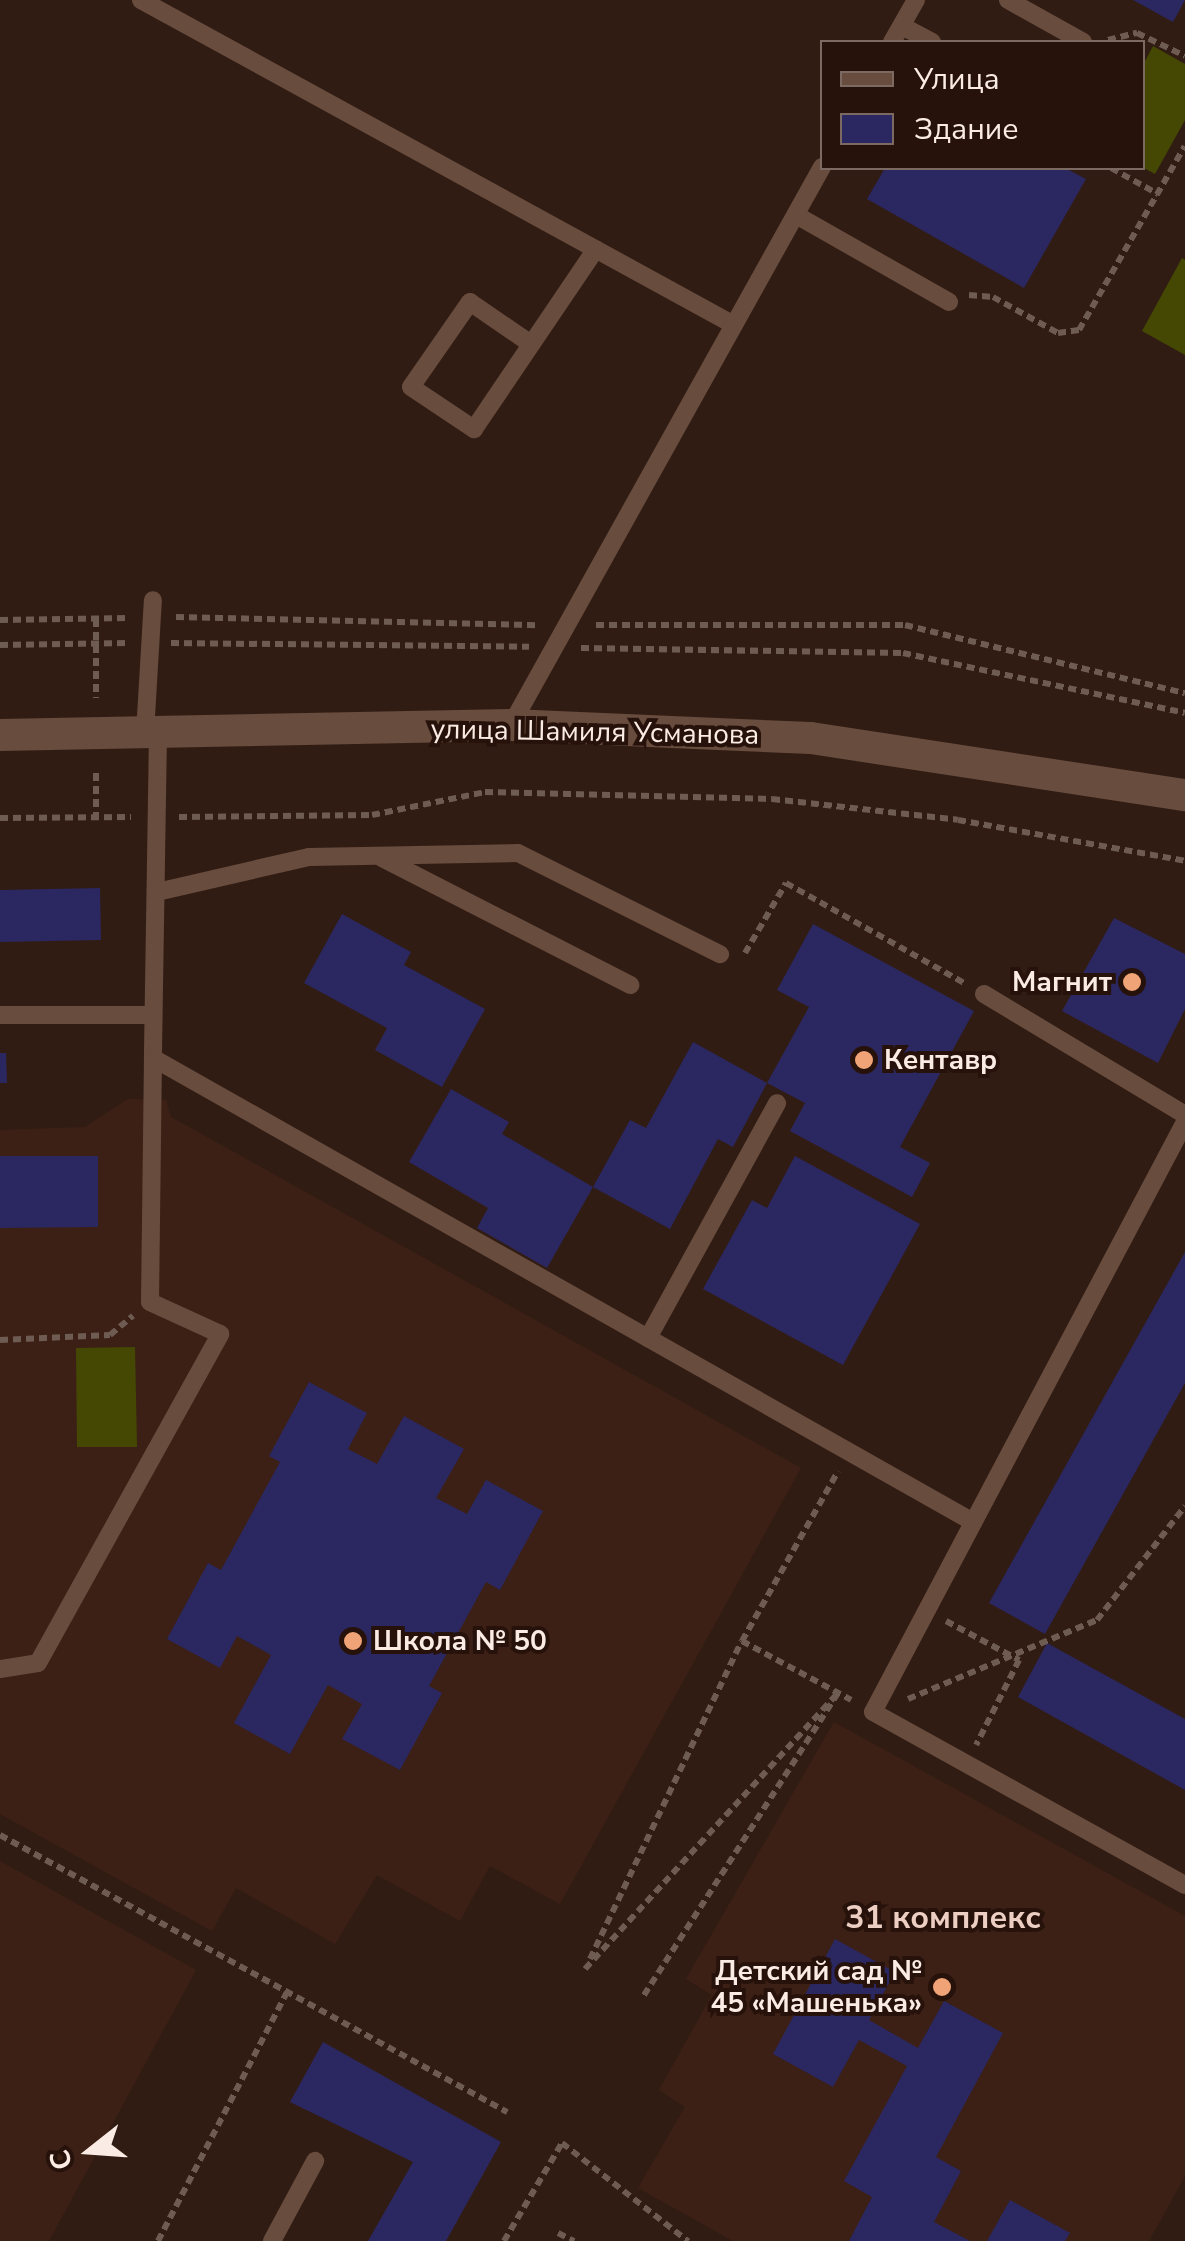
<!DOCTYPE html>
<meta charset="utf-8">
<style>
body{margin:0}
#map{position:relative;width:1185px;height:2241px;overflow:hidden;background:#311c13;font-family:"Nunito Sans",sans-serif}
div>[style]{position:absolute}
.built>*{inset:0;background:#3c2015}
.green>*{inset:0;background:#444803}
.building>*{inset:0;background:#2b2760}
.path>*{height:6px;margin-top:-3px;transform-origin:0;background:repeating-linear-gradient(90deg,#6e5b52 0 8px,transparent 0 13px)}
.service>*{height:18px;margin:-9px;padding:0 9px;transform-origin:9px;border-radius:9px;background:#684c3e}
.minor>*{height:32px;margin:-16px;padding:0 16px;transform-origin:16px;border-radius:16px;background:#684c3e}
.dots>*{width:28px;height:28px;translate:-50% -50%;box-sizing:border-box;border:5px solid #26120a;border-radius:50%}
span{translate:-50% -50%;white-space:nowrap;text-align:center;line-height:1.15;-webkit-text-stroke:8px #26120a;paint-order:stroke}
.street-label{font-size:28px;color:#fbebe5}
.poi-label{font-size:28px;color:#fbebe5;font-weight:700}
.right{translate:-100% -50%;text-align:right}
.left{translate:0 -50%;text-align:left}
.quarter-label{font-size:32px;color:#eccec3;font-weight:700}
.legend{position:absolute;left:820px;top:40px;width:325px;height:130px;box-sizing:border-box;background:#26120a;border:2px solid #7b6962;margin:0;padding:12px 18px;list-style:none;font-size:30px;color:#fbebe5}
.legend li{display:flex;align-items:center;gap:20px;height:50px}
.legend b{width:50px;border:2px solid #7b6962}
.north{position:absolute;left:40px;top:2101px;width:100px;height:100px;-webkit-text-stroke:8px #26120a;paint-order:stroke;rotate:253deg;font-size:28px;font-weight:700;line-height:40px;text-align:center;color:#fbebe5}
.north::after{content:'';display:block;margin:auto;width:35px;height:45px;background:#fbebe5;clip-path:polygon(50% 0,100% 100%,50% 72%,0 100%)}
</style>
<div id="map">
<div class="built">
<i style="clip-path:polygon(128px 1099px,166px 1100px,171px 1117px,801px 1468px,560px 1904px,490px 1866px,460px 1921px,377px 1875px,335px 1944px,236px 1888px,212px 1931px,0 1814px,0 1130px,85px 1127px)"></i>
<i style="clip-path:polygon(834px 1722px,1185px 1916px,1185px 2176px,1149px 2241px,733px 2241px,638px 2188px,685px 2107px,659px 2090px,712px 1995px,686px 1979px)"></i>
<i style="clip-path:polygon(0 1861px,196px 1970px,49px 2241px,0 2241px)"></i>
</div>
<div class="green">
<i style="clip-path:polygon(1153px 46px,1185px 64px,1185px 120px,1155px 174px,1142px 167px,1143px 65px)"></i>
<i style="clip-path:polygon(1182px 258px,1185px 260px,1185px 355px,1142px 331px)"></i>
<i style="clip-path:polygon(135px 1347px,137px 1447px,77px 1447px,76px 1348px)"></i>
</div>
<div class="building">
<i style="clip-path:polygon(1133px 0,1185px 0,1173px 22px)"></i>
<i style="clip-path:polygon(885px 168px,1065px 168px,1086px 179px,1024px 288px,867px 199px)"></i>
<i style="clip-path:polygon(100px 888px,101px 940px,0 942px,0 890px)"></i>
<i style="clip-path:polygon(342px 914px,411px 952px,404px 965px,485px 1009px,442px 1087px,375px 1050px,387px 1028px,304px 983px)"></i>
<i style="clip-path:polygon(1114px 918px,1185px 954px,1185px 1009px,1158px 1063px,1062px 1011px)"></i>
<i style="clip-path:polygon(813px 924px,974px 1011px,900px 1147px,930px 1163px,912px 1197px,790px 1131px,805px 1103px,767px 1083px,733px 1147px,718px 1139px,670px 1229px,593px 1187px,630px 1120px,646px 1128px,693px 1042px,767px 1083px,809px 1007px,777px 990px)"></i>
<i style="clip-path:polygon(0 1053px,6px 1053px,7px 1083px,0 1083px)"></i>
<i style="clip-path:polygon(451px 1089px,509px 1122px,502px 1134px,593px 1187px,547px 1268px,477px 1228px,488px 1208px,409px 1162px)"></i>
<i style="clip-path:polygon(0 1156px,98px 1156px,98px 1227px,0 1228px)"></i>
<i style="clip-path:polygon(795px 1156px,920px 1224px,843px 1365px,703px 1289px,752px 1200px,767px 1208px)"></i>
<i style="clip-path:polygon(1185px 1252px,1185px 1383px,1045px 1634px,989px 1603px)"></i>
<i style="clip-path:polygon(309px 1382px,367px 1413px,348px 1449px,377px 1464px,404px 1416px,464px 1449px,436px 1498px,467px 1514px,486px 1480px,543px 1511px,500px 1590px,486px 1582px,429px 1686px,442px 1693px,400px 1770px,342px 1739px,362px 1704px,328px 1685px,290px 1754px,234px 1723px,271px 1655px,237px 1636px,220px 1668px,167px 1639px,208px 1563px,221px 1570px,280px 1462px,269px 1456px)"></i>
<i style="clip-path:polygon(1047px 1643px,1185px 1719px,1185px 1790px,1018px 1697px)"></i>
<i style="clip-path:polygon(835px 1939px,895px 1972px,869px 2020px,918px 2048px,944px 2001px,1003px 2033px,936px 2157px,961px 2171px,934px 2222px,970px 2241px,849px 2241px,872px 2197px,844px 2181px,907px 2066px,859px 2040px,833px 2087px,773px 2054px)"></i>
<i style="clip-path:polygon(323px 2042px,501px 2142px,446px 2241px,368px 2241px,413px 2162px,290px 2102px)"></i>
<i style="clip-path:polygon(1010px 2200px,1070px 2233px,1065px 2241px,987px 2241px)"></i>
</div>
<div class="path">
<i style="left:1108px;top:40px;width:30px;rotate:-14deg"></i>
<i style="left:1137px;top:33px;width:53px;rotate:25.6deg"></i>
<i style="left:1111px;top:168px;width:54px;rotate:29deg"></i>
<i style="left:969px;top:295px;width:24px;rotate:5deg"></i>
<i style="left:993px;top:297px;width:74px;rotate:29deg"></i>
<i style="left:1058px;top:333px;width:21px;rotate:-8deg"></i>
<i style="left:1079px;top:330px;width:212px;rotate:-60.1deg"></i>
<i style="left:176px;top:617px;width:363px;rotate:1.3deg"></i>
<i style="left:96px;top:619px;width:79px;rotate:90deg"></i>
<i style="left:0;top:620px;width:129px;rotate:-0.9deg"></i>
<i style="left:596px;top:625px;width:309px"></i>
<i style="left:905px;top:625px;width:288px;rotate:13.7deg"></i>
<i style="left:171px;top:643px;width:358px;rotate:0.6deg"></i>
<i style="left:0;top:645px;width:129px;rotate:-0.9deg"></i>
<i style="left:581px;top:648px;width:322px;rotate:0.9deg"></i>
<i style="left:903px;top:653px;width:288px;rotate:12deg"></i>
<i style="left:96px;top:773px;width:44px;rotate:90deg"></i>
<i style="left:179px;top:817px;width:193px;rotate:-0.6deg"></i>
<i style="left:372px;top:815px;width:115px;rotate:-11.5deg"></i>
<i style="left:485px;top:792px;width:287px;rotate:1.4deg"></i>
<i style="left:772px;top:799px;width:187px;rotate:6.4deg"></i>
<i style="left:958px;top:820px;width:231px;rotate:10.2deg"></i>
<i style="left:0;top:818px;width:131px;rotate:-0.4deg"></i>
<i style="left:745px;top:953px;width:81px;rotate:-59.6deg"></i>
<i style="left:786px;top:883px;width:206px;rotate:29.3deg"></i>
<i style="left:0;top:1340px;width:110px;rotate:-2.6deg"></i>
<i style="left:110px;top:1335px;width:30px;rotate:-40deg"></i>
<i style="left:946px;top:1621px;width:83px;rotate:28.1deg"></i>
<i style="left:1019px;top:1660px;width:95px;rotate:116.8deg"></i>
<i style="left:742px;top:1641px;width:124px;rotate:28.4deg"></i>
<i style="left:908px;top:1699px;width:205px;rotate:-22.7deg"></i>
<i style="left:1097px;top:1620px;width:144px;rotate:-52.3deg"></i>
<i style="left:0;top:1835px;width:578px;rotate:28.65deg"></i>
<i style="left:590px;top:1959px;width:352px;rotate:-64.5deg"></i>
<i style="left:742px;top:1641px;width:195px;rotate:-60.5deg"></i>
<i style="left:585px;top:1969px;width:374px;rotate:-47.5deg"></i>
<i style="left:838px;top:1693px;width:363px;rotate:122.7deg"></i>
<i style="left:558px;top:2233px;width:18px;rotate:27deg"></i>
<i style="left:158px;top:2241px;width:280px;rotate:-62.6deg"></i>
<i style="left:504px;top:2241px;width:114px;rotate:-59.4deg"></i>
<i style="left:562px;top:2143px;width:160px;rotate:37.9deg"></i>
</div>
<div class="service">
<i style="left:141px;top:0;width:676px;rotate:28.73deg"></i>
<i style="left:1008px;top:0;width:86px;rotate:29.2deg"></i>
<i style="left:902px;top:26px;width:34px;rotate:28deg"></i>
<i style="left:892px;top:42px;width:48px;rotate:-60.3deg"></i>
<i style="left:796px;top:215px;width:176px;rotate:29.6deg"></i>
<i style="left:531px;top:344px;width:74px;rotate:-145.5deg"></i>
<i style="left:470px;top:302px;width:103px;rotate:124.8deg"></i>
<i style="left:411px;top:387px;width:76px;rotate:33.7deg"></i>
<i style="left:474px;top:429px;width:217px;rotate:-55.9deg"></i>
<i style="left:511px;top:725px;width:639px;rotate:-60.87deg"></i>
<i style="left:145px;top:733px;width:133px;rotate:-86.6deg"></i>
<i style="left:158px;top:733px;width:325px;rotate:90.9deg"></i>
<i style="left:153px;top:1058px;width:942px;rotate:29.5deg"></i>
<i style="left:382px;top:858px;width:279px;rotate:27.1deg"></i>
<i style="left:157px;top:892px;width:156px;rotate:-13deg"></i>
<i style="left:309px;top:857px;width:209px;rotate:-1.1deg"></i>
<i style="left:518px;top:853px;width:226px;rotate:26.6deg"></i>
<i style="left:984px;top:994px;width:235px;rotate:31deg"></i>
<i style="left:0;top:1015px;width:152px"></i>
<i style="left:1185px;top:1122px;width:667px;rotate:117.87deg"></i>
<i style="left:873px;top:1712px;width:357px;rotate:29deg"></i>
<i style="left:648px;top:1338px;width:268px;rotate:-61.2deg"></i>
<i style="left:0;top:1669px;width:38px;rotate:-9deg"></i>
<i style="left:38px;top:1663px;width:376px;rotate:-61deg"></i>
<i style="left:220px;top:1334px;width:77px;rotate:-155.4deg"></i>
<i style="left:150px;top:1302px;width:244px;rotate:-89.3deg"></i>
<i style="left:272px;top:2241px;width:91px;rotate:-61.7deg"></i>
</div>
<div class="minor">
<i style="left:0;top:735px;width:511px;rotate:-1.12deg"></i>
<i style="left:511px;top:725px;width:300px;rotate:2.5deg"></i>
<i style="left:811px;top:738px;width:378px;rotate:8.7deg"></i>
</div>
<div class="dots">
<i style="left:1132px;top:982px;background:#efa377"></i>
<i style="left:864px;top:1060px;background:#efa377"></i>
<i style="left:353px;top:1641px;background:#efa377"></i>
<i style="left:942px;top:1987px;background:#efa377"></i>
</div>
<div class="street-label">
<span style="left:595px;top:732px;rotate:1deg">улица Шамиля Усманова</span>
</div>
<div class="poi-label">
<span class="right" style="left:1112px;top:982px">Магнит</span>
<span class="left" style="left:884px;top:1060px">Кентавр</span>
<span class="left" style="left:373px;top:1641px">Школа № 50</span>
<span class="right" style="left:922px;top:1987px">Детский сад №<br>45 «Машенька»</span>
</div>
<div class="quarter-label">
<span style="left:943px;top:1918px">31 комплекс</span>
</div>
<ul class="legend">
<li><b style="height:12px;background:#684c3e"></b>Улица</li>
<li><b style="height:28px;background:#2b2760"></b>Здание</li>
</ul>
<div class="north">С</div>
</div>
